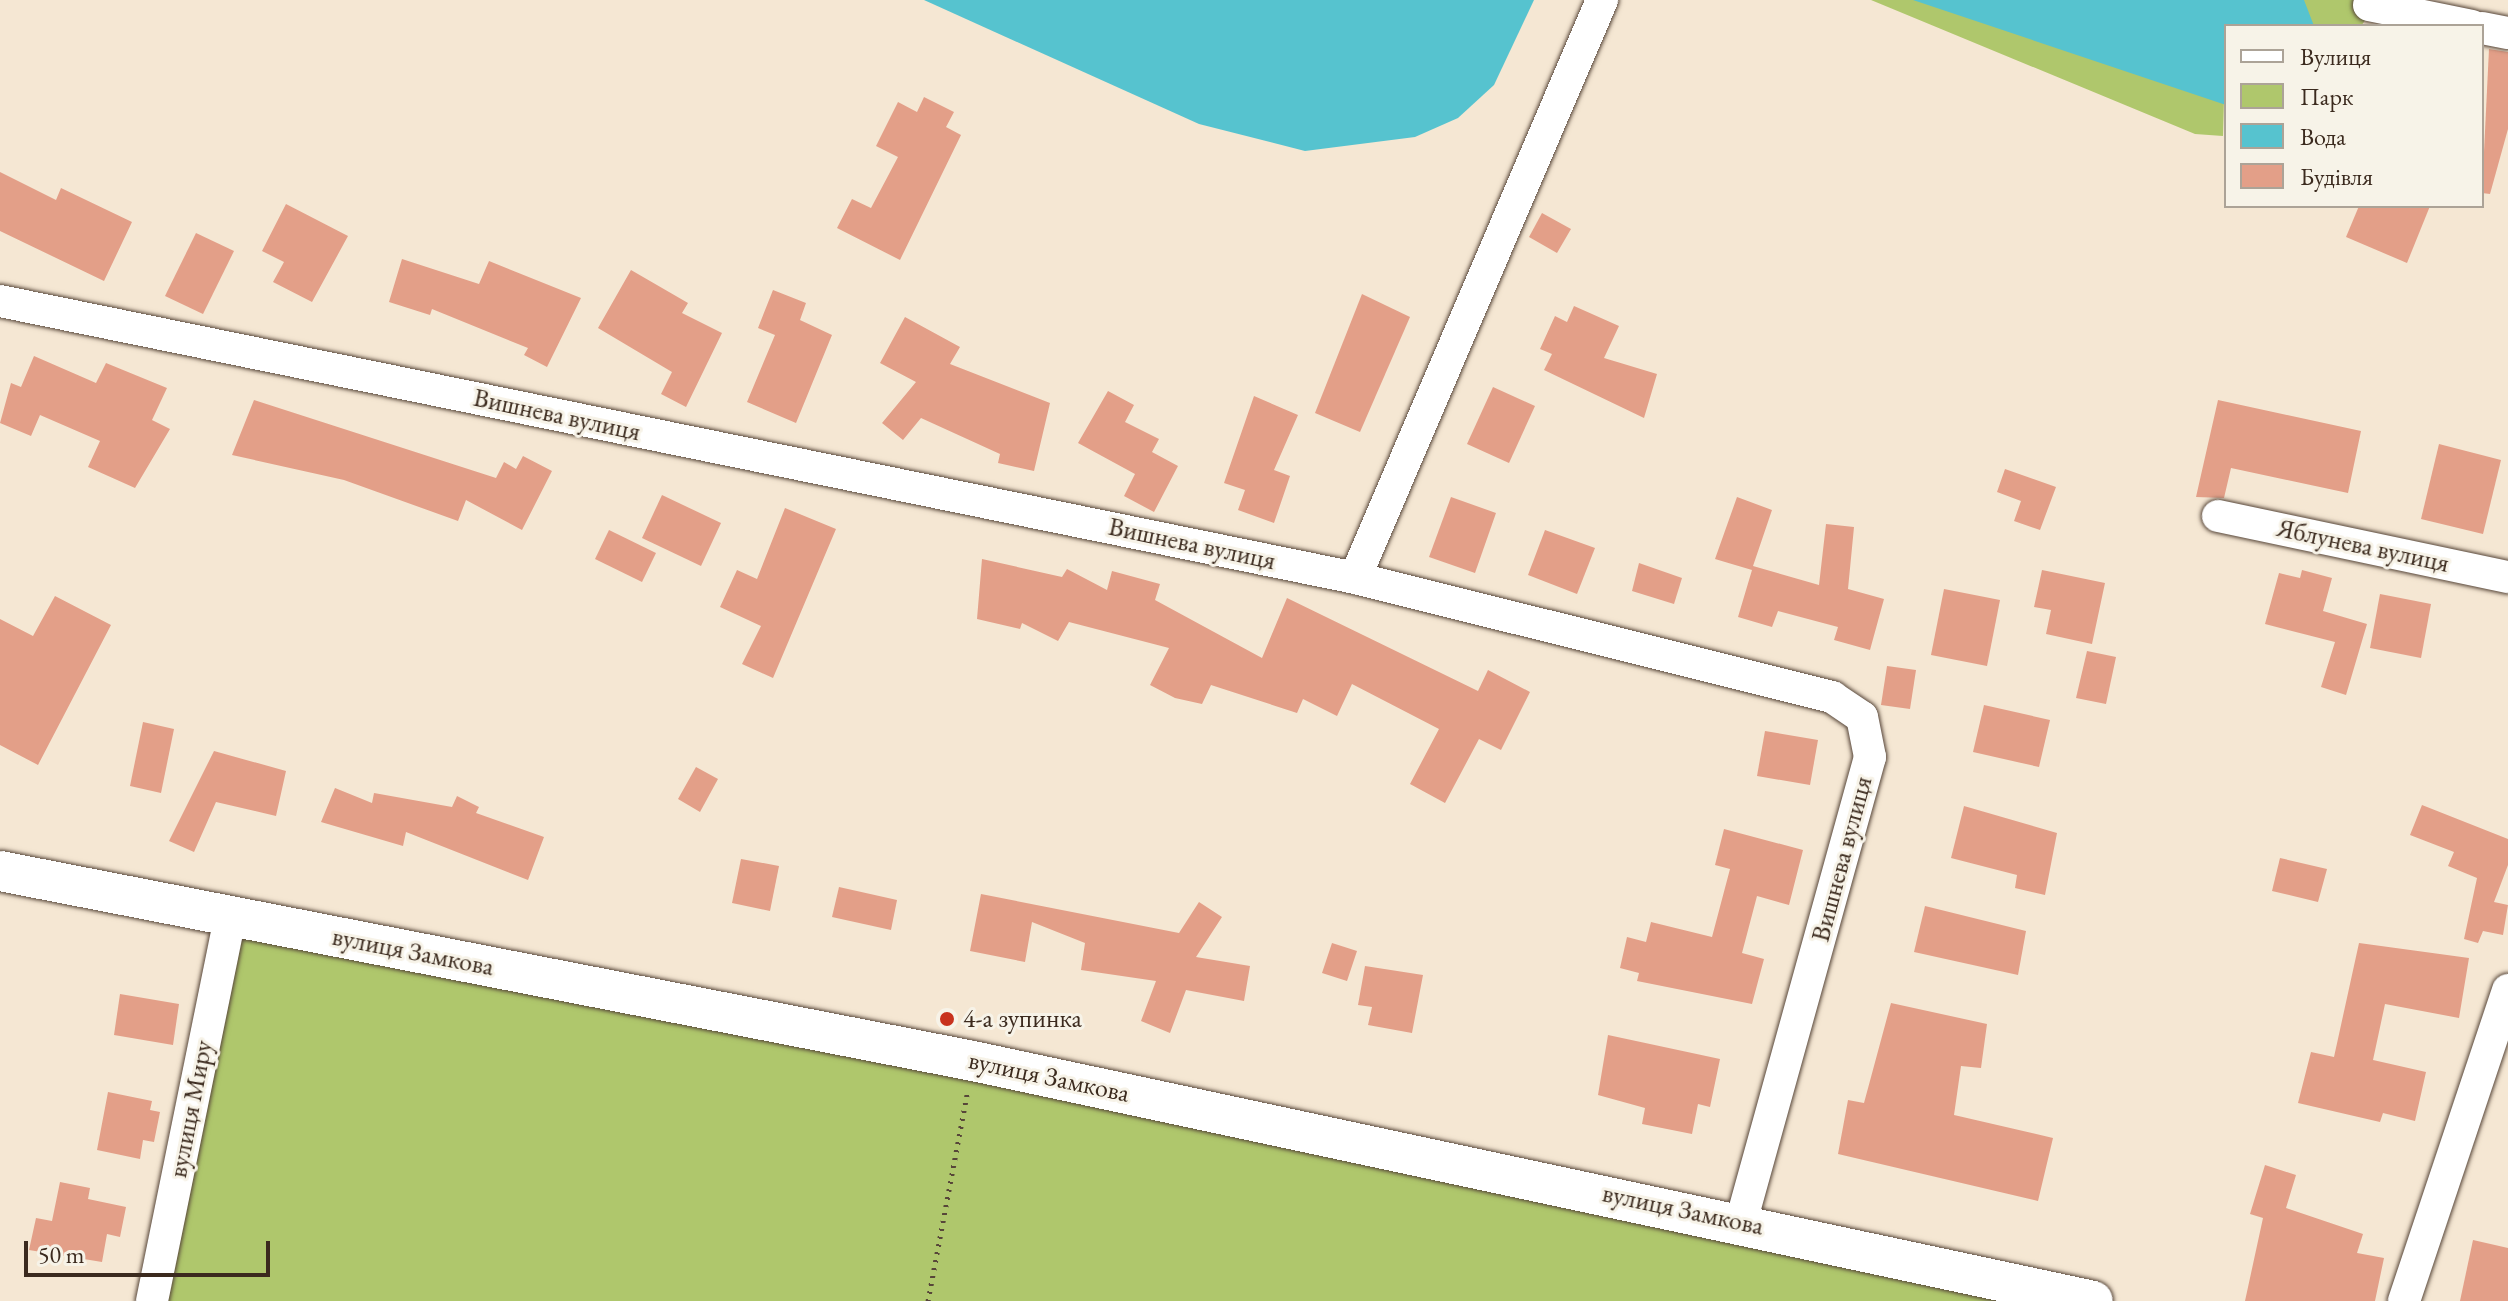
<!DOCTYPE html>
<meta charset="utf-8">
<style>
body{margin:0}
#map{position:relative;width:2508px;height:1301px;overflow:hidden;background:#f5e7d3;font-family:"EB Garamond",serif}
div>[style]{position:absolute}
.green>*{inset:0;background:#afc76c}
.water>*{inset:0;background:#56c3cf}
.building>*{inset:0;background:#e39f88}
.path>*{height:5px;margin-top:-2.5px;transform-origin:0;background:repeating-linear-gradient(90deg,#574639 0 2px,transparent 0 8px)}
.roads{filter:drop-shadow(0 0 2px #574639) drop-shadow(0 0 2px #574639)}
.minor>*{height:32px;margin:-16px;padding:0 16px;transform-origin:16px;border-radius:16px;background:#fff}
.tertiary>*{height:40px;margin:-20px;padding:0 20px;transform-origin:20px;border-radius:20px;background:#fff}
.dots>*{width:22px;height:22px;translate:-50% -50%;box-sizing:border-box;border:4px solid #f7f3e8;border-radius:50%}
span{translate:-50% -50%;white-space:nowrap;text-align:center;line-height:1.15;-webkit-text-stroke:6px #f7f3e8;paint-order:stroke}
.street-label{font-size:26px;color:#3b2a1e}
.poi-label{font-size:26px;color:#3b2a1e}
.left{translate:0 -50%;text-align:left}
.legend{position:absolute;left:2224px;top:24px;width:260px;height:184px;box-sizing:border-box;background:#f7f3e8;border:2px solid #aca397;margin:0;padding:10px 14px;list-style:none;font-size:24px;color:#3b2a1e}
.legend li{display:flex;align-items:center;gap:16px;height:40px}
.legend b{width:40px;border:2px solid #aca397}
.scale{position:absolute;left:24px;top:1241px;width:246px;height:36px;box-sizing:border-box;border:4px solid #3b2a1e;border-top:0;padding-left:10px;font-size:24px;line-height:28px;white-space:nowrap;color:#3b2a1e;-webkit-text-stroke:6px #f7f3e8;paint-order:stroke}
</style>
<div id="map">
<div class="green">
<i style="clip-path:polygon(1871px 0,2380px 0,2361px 26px,2226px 26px,2223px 136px,2195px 134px)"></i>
<i style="clip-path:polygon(230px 917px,2093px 1301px,156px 1301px)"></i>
</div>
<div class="water">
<i style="clip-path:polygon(924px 0,1534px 0,1494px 85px,1458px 118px,1415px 137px,1305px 151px,1199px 124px)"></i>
<i style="clip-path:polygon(1913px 0,2304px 0,2314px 26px,2226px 26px,2226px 105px)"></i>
</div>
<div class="building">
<i style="clip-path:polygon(2489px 49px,2508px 52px,2508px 129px,2490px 194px,2482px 193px)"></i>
<i style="clip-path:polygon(924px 97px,954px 112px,946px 127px,961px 135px,900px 260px,837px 228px,852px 199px,871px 208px,898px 157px,876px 146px,898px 102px,917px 112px)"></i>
<i style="clip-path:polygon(0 172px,56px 200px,61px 188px,132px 222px,104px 281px,0 231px)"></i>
<i style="clip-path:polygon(286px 204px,348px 236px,312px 302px,273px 282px,284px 262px,262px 251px)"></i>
<i style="clip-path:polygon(2359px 206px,2430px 206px,2407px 263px,2346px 237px)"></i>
<i style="clip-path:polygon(1542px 213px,1571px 229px,1557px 253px,1529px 237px)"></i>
<i style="clip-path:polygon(196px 233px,234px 251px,203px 314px,165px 296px)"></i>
<i style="clip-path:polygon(402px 259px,479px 284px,489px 261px,581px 298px,547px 367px,524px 355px,528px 348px,432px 309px,430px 315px,389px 302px)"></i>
<i style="clip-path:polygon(631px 270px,688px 303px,682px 313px,722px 333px,686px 407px,661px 394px,672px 372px,598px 328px)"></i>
<i style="clip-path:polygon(773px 290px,806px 303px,800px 320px,832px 335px,796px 423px,747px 402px,775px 335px,758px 328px)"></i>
<i style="clip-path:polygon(1362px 294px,1410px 317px,1360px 432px,1315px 413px)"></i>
<i style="clip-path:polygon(1574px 306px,1619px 326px,1604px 358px,1657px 374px,1644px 418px,1544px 370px,1552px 354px,1540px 349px,1555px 316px,1567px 322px)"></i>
<i style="clip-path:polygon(905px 317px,960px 347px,950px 364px,1050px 403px,1034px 471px,998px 463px,1000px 454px,921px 418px,903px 440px,882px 423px,916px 382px,880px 363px)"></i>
<i style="clip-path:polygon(34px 356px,96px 383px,106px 363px,167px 388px,152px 420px,170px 429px,135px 488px,88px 467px,100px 441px,40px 415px,31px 436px,0 423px,11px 383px,21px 387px)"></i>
<i style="clip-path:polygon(1493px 387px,1535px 406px,1509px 463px,1467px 444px)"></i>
<i style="clip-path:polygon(1108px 391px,1134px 405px,1125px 422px,1159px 439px,1152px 452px,1178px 466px,1154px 512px,1124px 496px,1135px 474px,1078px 443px)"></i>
<i style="clip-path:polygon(1254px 396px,1298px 415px,1274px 470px,1290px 476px,1274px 523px,1238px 510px,1245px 490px,1224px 483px)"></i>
<i style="clip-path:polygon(254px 400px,496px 478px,504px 462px,516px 469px,523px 456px,552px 471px,522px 530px,466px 500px,458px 521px,344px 480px,232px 455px)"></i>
<i style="clip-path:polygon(2218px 400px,2361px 431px,2348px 493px,2231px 468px,2224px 498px,2196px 497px)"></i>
<i style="clip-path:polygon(2439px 444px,2501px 460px,2483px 534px,2421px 519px)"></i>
<i style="clip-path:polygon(2005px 469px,2056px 487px,2040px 530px,2014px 521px,2021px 501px,1997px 492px)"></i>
<i style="clip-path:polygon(662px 495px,721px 523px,701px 566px,642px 538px)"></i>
<i style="clip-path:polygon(1451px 497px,1496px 513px,1475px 573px,1429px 557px)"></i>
<i style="clip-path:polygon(1737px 497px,1772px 510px,1753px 566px,1819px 585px,1826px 524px,1854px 527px,1848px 589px,1884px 599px,1870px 650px,1834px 640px,1838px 627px,1778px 611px,1772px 627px,1738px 617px,1752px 570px,1715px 559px)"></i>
<i style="clip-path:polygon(785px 508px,836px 529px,773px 678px,742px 664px,761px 626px,720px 607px,737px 570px,757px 579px)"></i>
<i style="clip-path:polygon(609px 530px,656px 553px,642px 582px,595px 559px)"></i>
<i style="clip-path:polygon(1545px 530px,1595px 548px,1577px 594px,1528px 575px)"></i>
<i style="clip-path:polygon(982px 559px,1062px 577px,1067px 569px,1107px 590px,1112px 571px,1160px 584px,1155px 600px,1262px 658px,1287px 598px,1478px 691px,1488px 670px,1530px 692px,1501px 750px,1479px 739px,1445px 803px,1410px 784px,1439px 729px,1352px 684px,1337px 716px,1303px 699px,1297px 713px,1211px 685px,1202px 704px,1175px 698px,1150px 685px,1169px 648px,1069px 622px,1058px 641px,1022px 623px,1020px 629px,977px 619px)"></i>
<i style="clip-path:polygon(1639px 563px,1682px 578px,1674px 604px,1632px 591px)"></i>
<i style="clip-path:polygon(2042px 570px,2105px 583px,2092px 644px,2046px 634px,2051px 610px,2034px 607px)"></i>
<i style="clip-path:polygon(2302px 570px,2332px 578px,2323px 611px,2367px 624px,2346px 695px,2321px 687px,2335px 642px,2265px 624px,2279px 573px,2300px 578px)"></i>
<i style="clip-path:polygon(1944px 589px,2000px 600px,1987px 666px,1931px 655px)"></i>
<i style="clip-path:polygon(2380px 594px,2431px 604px,2421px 658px,2370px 648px)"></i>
<i style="clip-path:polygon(55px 596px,111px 625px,38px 765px,0 745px,0 619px,33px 636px)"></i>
<i style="clip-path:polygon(2087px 651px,2116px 657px,2106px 704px,2076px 698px)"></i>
<i style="clip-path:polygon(1887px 666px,1916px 670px,1910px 709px,1881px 705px)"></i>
<i style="clip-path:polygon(1984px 705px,2050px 720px,2039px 767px,1973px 752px)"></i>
<i style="clip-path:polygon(143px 722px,174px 729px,161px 793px,130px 786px)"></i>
<i style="clip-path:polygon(1765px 731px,1818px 740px,1810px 785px,1757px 776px)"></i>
<i style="clip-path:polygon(214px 751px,286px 771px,276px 816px,216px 802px,194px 852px,169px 841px)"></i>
<i style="clip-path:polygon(696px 767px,718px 779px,700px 812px,678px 799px)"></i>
<i style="clip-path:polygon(335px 788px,372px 803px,374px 793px,452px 807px,457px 796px,479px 807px,476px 813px,544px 837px,528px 880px,406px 832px,403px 846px,321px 822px)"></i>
<i style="clip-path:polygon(2422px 805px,2508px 839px,2508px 865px,2494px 902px,2508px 905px,2503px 935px,2483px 931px,2478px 943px,2464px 939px,2477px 878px,2448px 866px,2454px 852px,2410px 835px)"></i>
<i style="clip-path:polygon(1964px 806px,2057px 833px,2045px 895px,2015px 888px,2017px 875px,1951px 858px)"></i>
<i style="clip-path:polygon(1724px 829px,1803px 850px,1789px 905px,1757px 896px,1742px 953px,1764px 959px,1752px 1004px,1637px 981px,1639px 973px,1620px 968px,1627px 937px,1646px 942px,1651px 922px,1712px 937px,1730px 869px,1715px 865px)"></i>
<i style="clip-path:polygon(2280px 858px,2327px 869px,2318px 902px,2272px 891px)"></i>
<i style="clip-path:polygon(741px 859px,779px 866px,770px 911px,732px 903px)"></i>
<i style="clip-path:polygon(839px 887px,897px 900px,891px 930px,832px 917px)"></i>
<i style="clip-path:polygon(981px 894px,1179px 933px,1199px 902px,1222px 917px,1196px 957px,1250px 966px,1244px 1001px,1186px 990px,1170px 1033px,1141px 1021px,1156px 981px,1081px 970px,1085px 943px,1032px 922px,1025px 962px,970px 951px)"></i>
<i style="clip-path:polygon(1925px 906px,2026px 931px,2018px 975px,1914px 952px)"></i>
<i style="clip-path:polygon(1332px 943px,1357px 951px,1347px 981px,1322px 973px)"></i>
<i style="clip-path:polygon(2359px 943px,2469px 958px,2459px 1018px,2385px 1004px,2373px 1060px,2426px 1072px,2415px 1121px,2383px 1113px,2380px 1122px,2298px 1103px,2311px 1052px,2334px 1057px)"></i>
<i style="clip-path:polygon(1365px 966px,1423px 975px,1412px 1033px,1368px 1025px,1372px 1007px,1358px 1005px)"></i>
<i style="clip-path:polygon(120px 994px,179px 1004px,173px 1045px,114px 1035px)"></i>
<i style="clip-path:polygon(1891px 1003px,1987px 1024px,1981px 1068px,1961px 1066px,1954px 1115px,2053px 1138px,2038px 1201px,1838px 1154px,1848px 1100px,1864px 1103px)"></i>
<i style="clip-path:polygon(1608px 1035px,1720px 1059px,1710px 1107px,1698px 1104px,1692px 1134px,1642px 1124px,1645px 1108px,1598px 1095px)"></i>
<i style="clip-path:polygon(108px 1092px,152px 1101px,150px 1110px,160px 1112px,154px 1142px,143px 1140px,140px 1159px,97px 1150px)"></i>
<i style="clip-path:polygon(2265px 1165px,2296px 1175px,2286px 1208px,2363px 1234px,2357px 1253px,2384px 1258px,2375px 1301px,2245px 1301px,2263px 1218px,2250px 1214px)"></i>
<i style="clip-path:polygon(60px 1182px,90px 1188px,88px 1199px,126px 1207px,120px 1237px,107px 1234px,102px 1262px,29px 1250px,36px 1218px,52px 1221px)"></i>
<i style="clip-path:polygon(2473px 1240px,2508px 1248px,2508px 1301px,2460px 1301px)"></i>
</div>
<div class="path">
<i style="left:928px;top:1301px;width:211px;rotate:-79.3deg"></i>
</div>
<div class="roads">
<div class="minor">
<i style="left:2369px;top:5px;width:105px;rotate:11.5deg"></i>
<i style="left:2482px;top:28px;width:26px;rotate:11deg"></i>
<i style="left:0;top:301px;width:1383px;rotate:11.55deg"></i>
<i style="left:1355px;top:578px;width:492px;rotate:14deg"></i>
<i style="left:1832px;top:697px;width:36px;rotate:34deg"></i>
<i style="left:1862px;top:717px;width:41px;rotate:78.7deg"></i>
<i style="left:1870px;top:757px;width:483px;rotate:105.5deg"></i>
<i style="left:2218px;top:516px;width:296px;rotate:11.9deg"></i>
<i style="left:1355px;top:578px;width:629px;rotate:-66.86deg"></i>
<i style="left:152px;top:1301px;width:392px;rotate:-78.5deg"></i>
<i style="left:2404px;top:1301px;width:328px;rotate:-71.5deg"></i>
</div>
<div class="tertiary">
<i style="left:0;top:871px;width:991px;rotate:11.05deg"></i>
<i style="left:973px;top:1061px;width:1145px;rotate:12.09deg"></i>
</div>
</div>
<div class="dots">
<i style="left:947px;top:1019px;background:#c8321e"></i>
</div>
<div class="street-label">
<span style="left:557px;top:415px;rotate:12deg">Вишнева вулиця</span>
<span style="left:1192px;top:544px;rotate:12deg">Вишнева вулиця</span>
<span style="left:2363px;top:546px;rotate:12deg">Яблунева вулиця</span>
<span style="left:1842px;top:859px;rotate:-75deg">Вишнева вулиця</span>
<span style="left:413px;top:952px;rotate:11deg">вулиця Замкова</span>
<span style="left:1049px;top:1077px;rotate:12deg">вулиця Замкова</span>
<span style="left:191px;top:1109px;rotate:-79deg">вулиця Миру</span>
<span style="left:1683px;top:1210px;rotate:12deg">вулиця Замкова</span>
</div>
<div class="poi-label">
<span class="left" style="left:963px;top:1019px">4-а зупинка</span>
</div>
<ul class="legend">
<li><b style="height:10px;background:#fff"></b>Вулиця</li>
<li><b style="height:22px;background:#afc76c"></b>Парк</li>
<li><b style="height:22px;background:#56c3cf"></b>Вода</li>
<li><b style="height:22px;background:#e39f88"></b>Будівля</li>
</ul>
<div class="scale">50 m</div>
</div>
